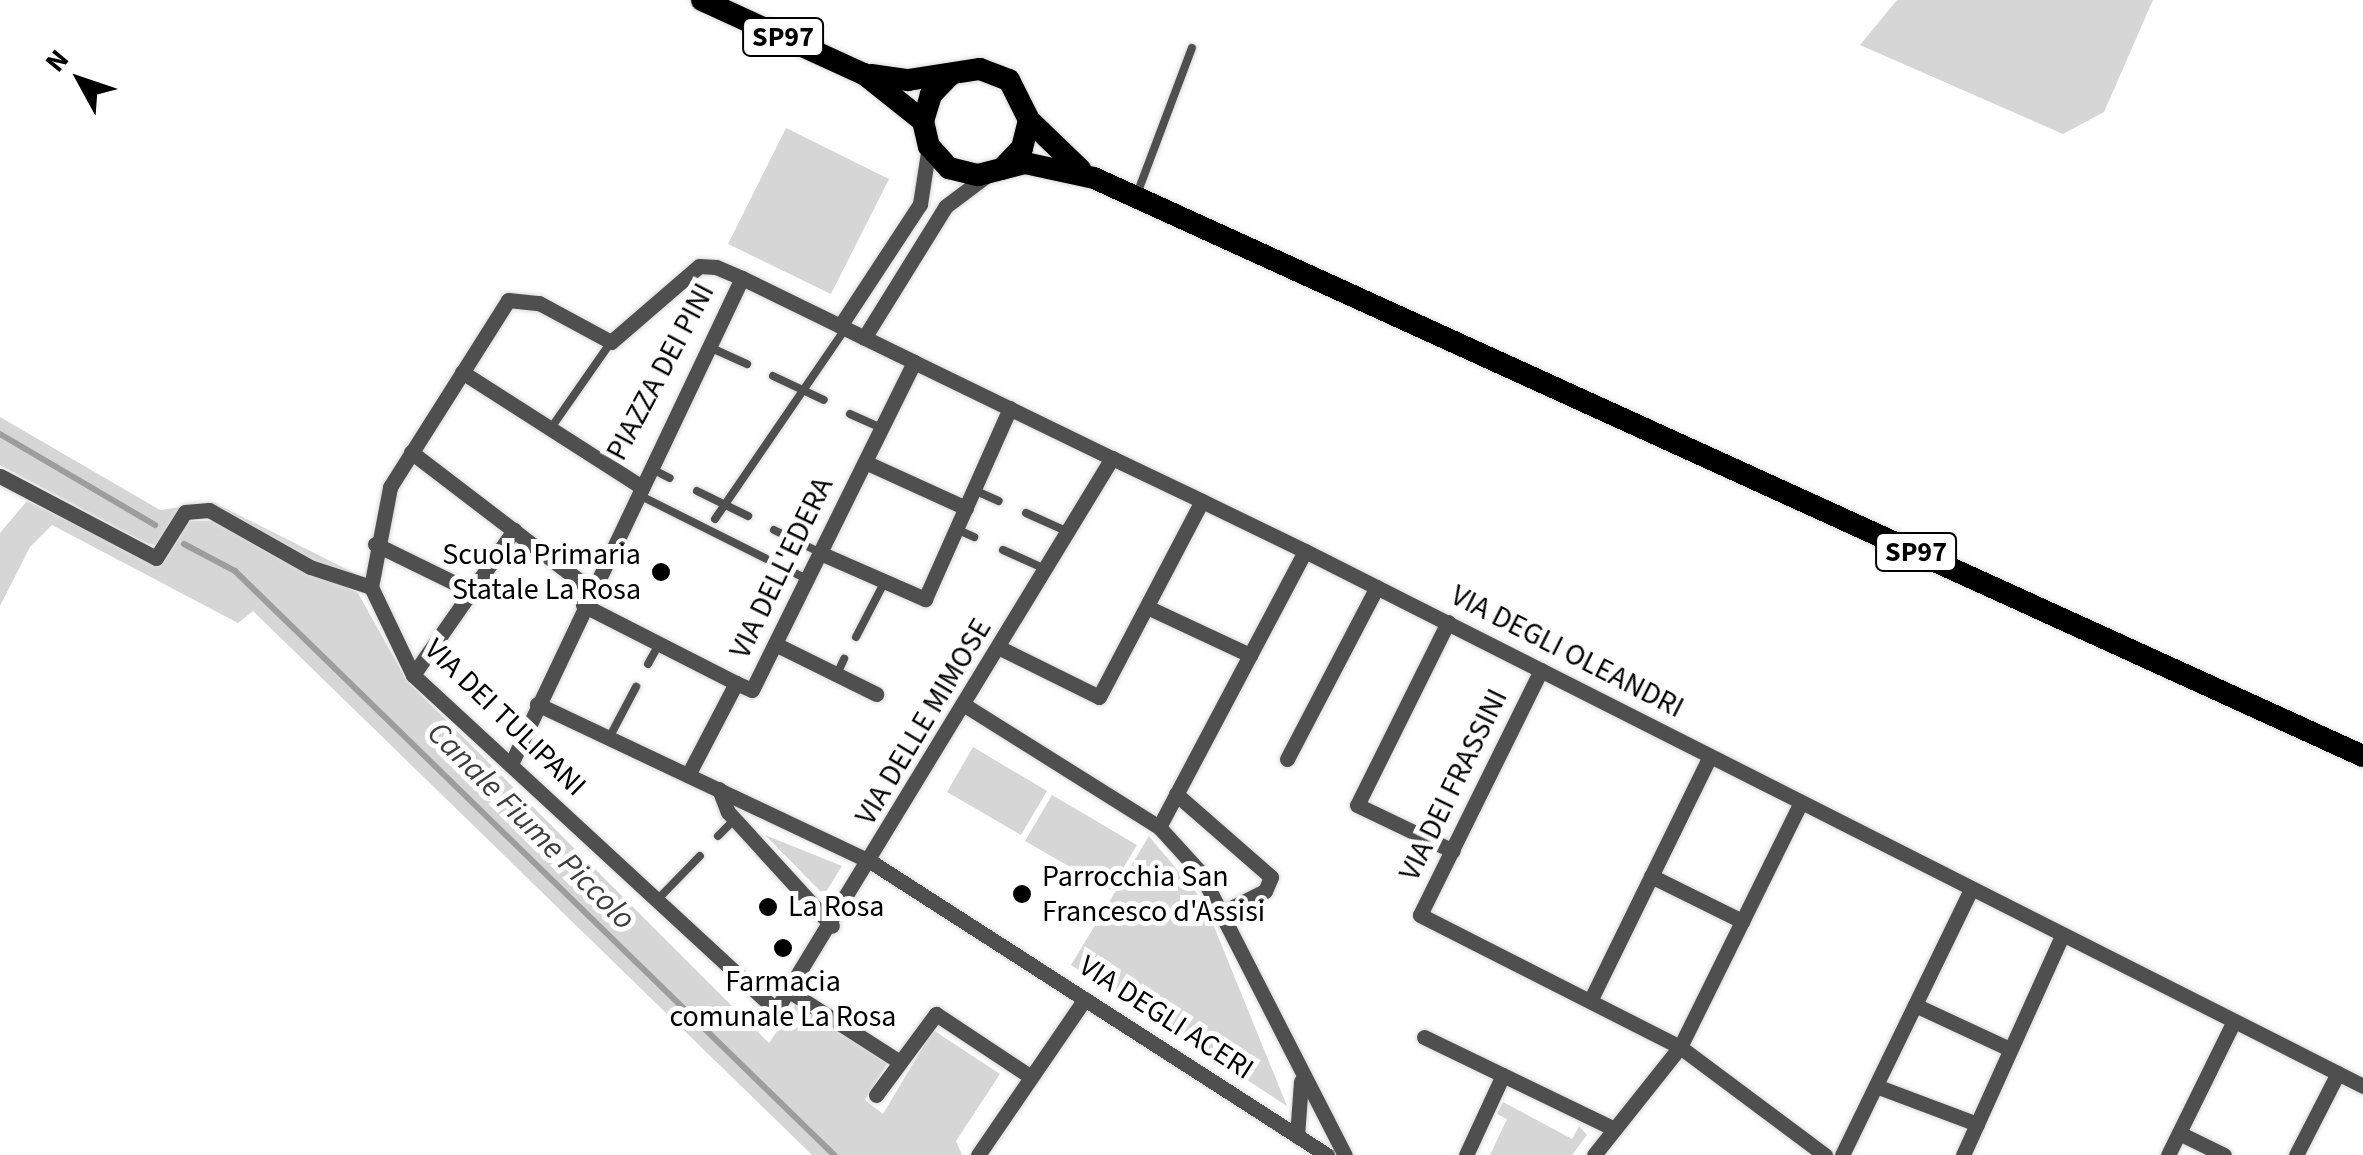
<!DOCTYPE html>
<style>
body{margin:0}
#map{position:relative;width:2363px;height:1155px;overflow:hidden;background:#fff;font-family:"Source Sans 3",sans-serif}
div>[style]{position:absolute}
.green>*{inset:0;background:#d6d6d6}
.stream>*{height:6px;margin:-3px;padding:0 3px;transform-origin:3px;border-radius:3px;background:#9d9d9d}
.roads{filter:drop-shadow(0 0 2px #dbdbdb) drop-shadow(0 0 2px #dbdbdb)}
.service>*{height:8px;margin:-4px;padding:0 4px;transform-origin:4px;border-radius:4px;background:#4f4f4f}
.minor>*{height:15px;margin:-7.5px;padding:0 7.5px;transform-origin:7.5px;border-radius:7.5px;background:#4f4f4f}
.primary>*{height:22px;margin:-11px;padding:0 11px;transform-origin:11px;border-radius:11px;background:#000}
.dots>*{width:28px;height:28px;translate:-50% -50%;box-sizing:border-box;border:5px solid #fff;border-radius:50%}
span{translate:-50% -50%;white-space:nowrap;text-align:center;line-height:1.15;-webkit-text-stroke:10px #fff;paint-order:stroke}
.shield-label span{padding:2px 8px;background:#fff;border:2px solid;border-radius:8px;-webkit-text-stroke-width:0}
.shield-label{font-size:28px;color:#000;font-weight:700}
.street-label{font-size:30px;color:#000}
.poi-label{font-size:30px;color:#000}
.right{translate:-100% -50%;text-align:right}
.left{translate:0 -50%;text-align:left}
.water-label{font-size:32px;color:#3e3e3e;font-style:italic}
.north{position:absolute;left:30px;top:30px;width:100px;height:100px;-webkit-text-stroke:8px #fff;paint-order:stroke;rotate:310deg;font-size:28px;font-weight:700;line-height:40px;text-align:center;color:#000}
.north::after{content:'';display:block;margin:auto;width:35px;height:45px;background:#000;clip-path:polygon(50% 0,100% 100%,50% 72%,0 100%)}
</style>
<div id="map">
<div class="green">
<i style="clip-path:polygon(1897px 0,2153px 0,2104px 112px,2063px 134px,1860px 45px)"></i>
<i style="clip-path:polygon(786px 128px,889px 179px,831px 294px,728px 244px)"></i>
<i style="clip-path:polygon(0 417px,160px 510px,213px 502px,358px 575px,334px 573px,218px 510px,182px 510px,155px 545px,146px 543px,0 465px)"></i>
<i style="clip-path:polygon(27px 501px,158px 565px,184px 521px,217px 521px,358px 593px,407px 681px,769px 1043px,796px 1004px,888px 1062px,865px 1100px,883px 1114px,933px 1030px,1000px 1074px,956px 1141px,962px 1155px,812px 1155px,253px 611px,238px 623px,52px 525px,30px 547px,0 606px,0 533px)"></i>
<i style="clip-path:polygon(973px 747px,1047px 791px,1021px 835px,947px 792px)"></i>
<i style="clip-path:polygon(1052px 795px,1137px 845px,1110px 890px,1025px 841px)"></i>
<i style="clip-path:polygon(765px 835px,842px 866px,824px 895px)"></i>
<i style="clip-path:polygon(1149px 836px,1204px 902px,1287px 1106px,1071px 965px)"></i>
<i style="clip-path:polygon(1503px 1102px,1572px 1139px,1579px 1126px,1587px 1135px,1572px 1155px,1490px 1155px,1507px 1119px,1497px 1114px)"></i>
</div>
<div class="stream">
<i style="left:0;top:434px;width:180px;rotate:30.4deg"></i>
<i style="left:184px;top:544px;width:58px;rotate:27.9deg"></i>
<i style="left:235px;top:571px;width:837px;rotate:44.27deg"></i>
</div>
<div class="roads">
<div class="service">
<i style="left:1137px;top:194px;width:156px;rotate:-69.4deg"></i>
<i style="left:707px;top:346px;width:44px;rotate:24.2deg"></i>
<i style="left:773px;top:376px;width:56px;rotate:25.2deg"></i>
<i style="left:850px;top:414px;width:34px;rotate:24deg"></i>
<i style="left:551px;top:428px;width:105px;rotate:-55.1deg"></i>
<i style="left:650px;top:468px;width:22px;rotate:27deg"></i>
<i style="left:974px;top:490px;width:27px;rotate:24deg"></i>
<i style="left:697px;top:491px;width:57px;rotate:26.1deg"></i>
<i style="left:637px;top:494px;width:190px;rotate:26.6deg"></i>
<i style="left:1026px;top:513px;width:46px;rotate:24.3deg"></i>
<i style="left:715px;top:519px;width:230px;rotate:-55.6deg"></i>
<i style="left:956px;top:529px;width:20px;rotate:24deg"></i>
<i style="left:774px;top:530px;width:50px;rotate:26.1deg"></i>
<i style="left:1003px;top:550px;width:46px;rotate:24.3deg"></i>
<i style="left:856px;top:637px;width:63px;rotate:-62.6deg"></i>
<i style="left:648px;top:664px;width:23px;rotate:-61deg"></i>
<i style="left:837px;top:674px;width:17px;rotate:-65deg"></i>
<i style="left:609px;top:738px;width:58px;rotate:-62.1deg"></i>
<i style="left:718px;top:836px;width:24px;rotate:-45deg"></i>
<i style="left:658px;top:899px;width:60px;rotate:-45.7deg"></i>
</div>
<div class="minor">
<i style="left:840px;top:326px;width:146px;rotate:-56.7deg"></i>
<i style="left:920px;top:204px;width:59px;rotate:-81.2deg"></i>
<i style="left:864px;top:338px;width:155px;rotate:-58.2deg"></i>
<i style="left:946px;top:206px;width:50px;rotate:-36.9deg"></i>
<i style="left:462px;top:372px;width:208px;rotate:32.6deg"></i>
<i style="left:411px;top:452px;width:224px;rotate:37.4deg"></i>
<i style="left:1112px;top:458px;width:646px;rotate:121.33deg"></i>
<i style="left:776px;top:1010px;width:494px;rotate:-137.3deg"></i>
<i style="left:413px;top:675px;width:98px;rotate:-115.5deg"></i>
<i style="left:371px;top:587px;width:102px;rotate:-79.2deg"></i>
<i style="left:390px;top:487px;width:221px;rotate:-57.7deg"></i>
<i style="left:508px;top:300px;width:31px;rotate:6deg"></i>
<i style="left:539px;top:303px;width:82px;rotate:28.4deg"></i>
<i style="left:611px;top:342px;width:116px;rotate:-40.8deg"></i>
<i style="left:699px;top:266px;width:17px;rotate:3deg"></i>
<i style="left:716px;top:267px;width:28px;rotate:23deg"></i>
<i style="left:742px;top:278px;width:191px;rotate:26deg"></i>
<i style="left:914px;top:362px;width:220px;rotate:25.9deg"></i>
<i style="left:1112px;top:458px;width:100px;rotate:25.5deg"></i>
<i style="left:1202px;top:501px;width:114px;rotate:25.9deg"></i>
<i style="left:1305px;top:551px;width:1186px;rotate:26.82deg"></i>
<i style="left:865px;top:462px;width:111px;rotate:24.5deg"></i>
<i style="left:0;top:476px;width:176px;rotate:27.7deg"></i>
<i style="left:156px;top:558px;width:54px;rotate:-57.8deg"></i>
<i style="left:185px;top:512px;width:24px;rotate:-5deg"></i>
<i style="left:209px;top:510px;width:116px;rotate:29.4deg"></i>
<i style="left:310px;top:567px;width:64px;rotate:18.2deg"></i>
<i style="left:375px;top:544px;width:107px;rotate:26.1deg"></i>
<i style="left:820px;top:553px;width:115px;rotate:23.7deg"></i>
<i style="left:925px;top:599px;width:209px;rotate:-66deg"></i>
<i style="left:583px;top:605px;width:172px;rotate:27deg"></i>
<i style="left:1147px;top:607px;width:114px;rotate:25deg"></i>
<i style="left:1448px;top:622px;width:204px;rotate:116.4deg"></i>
<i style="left:1357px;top:805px;width:106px;rotate:25.6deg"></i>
<i style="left:775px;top:644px;width:113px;rotate:26.3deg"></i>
<i style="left:1000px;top:648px;width:110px;rotate:26.3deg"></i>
<i style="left:1099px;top:697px;width:221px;rotate:-62.3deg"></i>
<i style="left:1541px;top:670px;width:273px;rotate:116.3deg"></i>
<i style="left:1420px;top:915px;width:292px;rotate:26.9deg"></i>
<i style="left:1680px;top:1047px;width:181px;rotate:36.7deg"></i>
<i style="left:413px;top:675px;width:177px;rotate:-55.1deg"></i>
<i style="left:537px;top:704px;width:372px;rotate:25.3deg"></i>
<i style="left:873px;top:863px;width:540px;rotate:32.75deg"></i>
<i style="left:966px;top:706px;width:228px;rotate:32.1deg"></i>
<i style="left:1159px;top:827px;width:61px;rotate:47.7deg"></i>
<i style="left:1200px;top:872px;width:318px;rotate:62.9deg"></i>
<i style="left:1287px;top:759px;width:194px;rotate:-62.4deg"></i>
<i style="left:511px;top:764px;width:538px;rotate:-64.58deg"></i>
<i style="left:688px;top:775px;width:104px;rotate:-62.4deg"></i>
<i style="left:736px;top:683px;width:17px;rotate:24deg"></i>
<i style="left:752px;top:690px;width:366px;rotate:-63.7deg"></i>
<i style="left:719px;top:789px;width:25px;rotate:69deg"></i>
<i style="left:728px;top:812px;width:154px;rotate:47.6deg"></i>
<i style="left:1176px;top:794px;width:126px;rotate:41.1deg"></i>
<i style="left:1271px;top:877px;width:15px;rotate:113deg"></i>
<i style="left:1265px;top:891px;width:47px;rotate:153.4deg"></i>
<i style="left:1159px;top:827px;width:312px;rotate:-62.1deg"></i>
<i style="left:1651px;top:876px;width:102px;rotate:26.3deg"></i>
<i style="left:789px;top:991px;width:128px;rotate:32.6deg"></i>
<i style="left:1592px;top:997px;width:268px;rotate:-63.9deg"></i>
<i style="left:1915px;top:1005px;width:105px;rotate:24.9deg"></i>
<i style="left:1424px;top:1037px;width:211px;rotate:25.8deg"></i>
<i style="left:1876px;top:1086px;width:108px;rotate:20.6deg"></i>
<i style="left:876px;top:1095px;width:101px;rotate:-53.5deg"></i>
<i style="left:936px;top:1014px;width:114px;rotate:33.6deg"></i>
<i style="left:2179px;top:1133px;width:50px;rotate:26.1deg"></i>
<i style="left:1297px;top:1136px;width:55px;rotate:-85.8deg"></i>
<i style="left:978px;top:1155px;width:189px;rotate:-55.6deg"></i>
<i style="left:1466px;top:1155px;width:88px;rotate:-65.2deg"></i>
<i style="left:1594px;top:1155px;width:138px;rotate:-51.5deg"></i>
<i style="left:1680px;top:1047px;width:273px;rotate:-63.7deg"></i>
<i style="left:1842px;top:1155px;width:296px;rotate:-64.1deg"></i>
<i style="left:1963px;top:1155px;width:240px;rotate:-65.7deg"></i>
<i style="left:2168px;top:1155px;width:147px;rotate:-63.8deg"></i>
<i style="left:2296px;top:1155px;width:92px;rotate:-62.9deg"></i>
</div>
<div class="primary">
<i style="left:702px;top:0;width:178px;rotate:24.6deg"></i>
<i style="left:864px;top:74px;width:75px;rotate:38.5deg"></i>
<i style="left:871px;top:75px;width:37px;rotate:8deg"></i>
<i style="left:908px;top:80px;width:73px;rotate:-8.7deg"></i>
<i style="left:980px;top:69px;width:31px;rotate:21deg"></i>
<i style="left:1009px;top:80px;width:45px;rotate:63.4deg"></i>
<i style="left:1029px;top:120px;width:29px;rotate:104deg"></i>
<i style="left:1022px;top:148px;width:29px;rotate:134deg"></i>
<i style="left:950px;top:75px;width:28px;rotate:134deg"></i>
<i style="left:931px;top:95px;width:27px;rotate:107deg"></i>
<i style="left:923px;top:121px;width:26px;rotate:77deg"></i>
<i style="left:929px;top:146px;width:30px;rotate:48deg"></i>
<i style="left:949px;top:168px;width:30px;rotate:14deg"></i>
<i style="left:978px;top:175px;width:49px;rotate:-14.3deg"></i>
<i style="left:1025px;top:163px;width:71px;rotate:12.3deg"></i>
<i style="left:1094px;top:178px;width:1394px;rotate:24.49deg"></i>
<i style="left:1029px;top:120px;width:71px;rotate:43.9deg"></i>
</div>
</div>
<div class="dots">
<i style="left:661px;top:572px;background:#000"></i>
<i style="left:1022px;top:894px;background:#000"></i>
<i style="left:768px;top:907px;background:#000"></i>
<i style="left:783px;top:948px;background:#000"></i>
</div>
<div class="shield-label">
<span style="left:783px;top:37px">SP97</span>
<span style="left:1916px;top:552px">SP97</span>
</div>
<div class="street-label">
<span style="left:661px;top:372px;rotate:-62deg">PIAZZA DEI PINI</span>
<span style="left:782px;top:568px;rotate:-64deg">VIA DELL'EDERA</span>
<span style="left:1567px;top:652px;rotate:27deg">VIA DEGLI OLEANDRI</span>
<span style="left:505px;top:718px;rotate:44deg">VIA DEI TULIPANI</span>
<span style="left:924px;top:722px;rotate:-59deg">VIA DELLE MIMOSE</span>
<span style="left:1454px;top:785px;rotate:-64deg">VIA DEI FRASSINI</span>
<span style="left:1166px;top:1018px;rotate:33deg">VIA DEGLI ACERI</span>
</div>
<div class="poi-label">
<span class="right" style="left:641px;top:572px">Scuola Primaria<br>Statale La Rosa</span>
<span class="left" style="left:1042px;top:894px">Parrocchia San<br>Francesco d'Assisi</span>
<span class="left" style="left:788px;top:907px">La Rosa</span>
<span style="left:783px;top:999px">Farmacia<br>comunale La Rosa</span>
</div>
<div class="water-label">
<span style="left:531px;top:826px;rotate:45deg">Canale Fiume Piccolo</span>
</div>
<div class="north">N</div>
</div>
